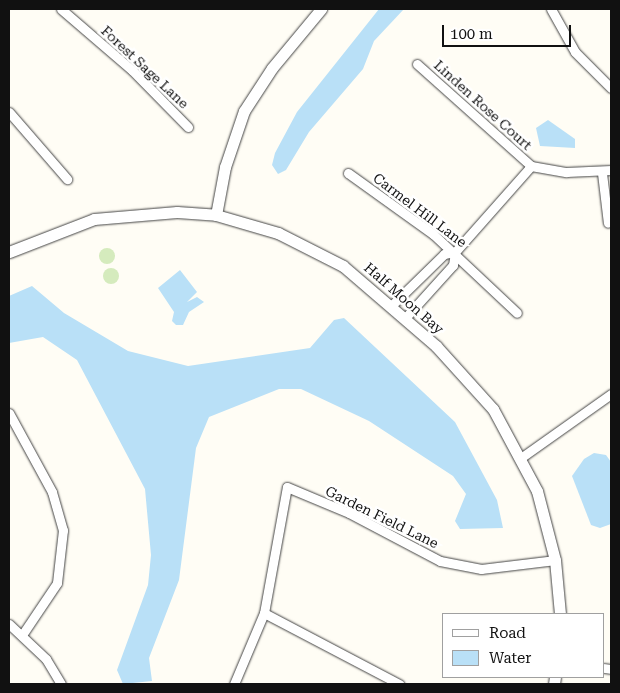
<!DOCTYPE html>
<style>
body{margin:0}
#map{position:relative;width:620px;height:693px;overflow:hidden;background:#fffdf5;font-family:"Roboto Serif",serif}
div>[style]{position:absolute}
.green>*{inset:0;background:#d5ebbd}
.round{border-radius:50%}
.water>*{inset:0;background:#b9e0f7}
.roads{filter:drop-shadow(0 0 1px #444) drop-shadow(0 0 1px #444)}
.minor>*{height:9px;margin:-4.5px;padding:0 4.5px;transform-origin:4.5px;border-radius:4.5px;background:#fff}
.tertiary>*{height:11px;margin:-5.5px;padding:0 5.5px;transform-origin:5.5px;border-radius:5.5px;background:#fff}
span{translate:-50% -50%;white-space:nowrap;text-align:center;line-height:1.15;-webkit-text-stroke:5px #fff;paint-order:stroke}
.street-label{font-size:14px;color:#111}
.frame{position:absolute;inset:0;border:10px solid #111;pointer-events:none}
.legend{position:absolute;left:442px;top:613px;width:162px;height:65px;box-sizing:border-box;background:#fff;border:1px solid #a0a0a0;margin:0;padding:6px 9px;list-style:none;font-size:15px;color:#111}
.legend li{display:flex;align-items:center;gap:10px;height:25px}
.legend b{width:25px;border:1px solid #a0a0a0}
.scale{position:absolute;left:442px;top:25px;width:129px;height:22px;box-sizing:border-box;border:2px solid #111;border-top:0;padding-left:6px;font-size:15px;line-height:18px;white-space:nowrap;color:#111;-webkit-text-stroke:4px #fff;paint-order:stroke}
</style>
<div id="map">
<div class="green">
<i class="round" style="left:99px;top:248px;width:16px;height:16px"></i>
<i class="round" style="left:103px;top:268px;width:16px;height:16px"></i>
</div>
<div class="water">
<i style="clip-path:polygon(379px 9px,404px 9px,374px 41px,363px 69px,309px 132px,286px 170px,278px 174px,272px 165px,275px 153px,297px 112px)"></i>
<i style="clip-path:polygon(548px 120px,575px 139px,575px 148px,540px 146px,536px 128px)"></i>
<i style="clip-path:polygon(180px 270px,197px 292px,187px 302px,197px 297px,204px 302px,189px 312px,183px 325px,176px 325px,172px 321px,174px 312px,158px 288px)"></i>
<i style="clip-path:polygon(32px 286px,64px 313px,128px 351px,188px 366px,310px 348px,334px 320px,344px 318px,455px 422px,497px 500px,503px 528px,460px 529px,455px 521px,466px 494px,453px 476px,369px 421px,301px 389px,279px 389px,209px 417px,196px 448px,179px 580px,149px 658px,152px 681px,123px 684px,117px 670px,148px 585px,151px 555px,145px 489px,77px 360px,43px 337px,9px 343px,9px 296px)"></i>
<i style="clip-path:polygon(594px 453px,606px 455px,611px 462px,611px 524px,600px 528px,591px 525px,572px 476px,584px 459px)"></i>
</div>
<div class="roads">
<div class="minor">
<i style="left:61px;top:9px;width:94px;rotate:40.7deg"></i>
<i style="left:132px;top:70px;width:80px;rotate:45.5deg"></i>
<i style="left:551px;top:9px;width:49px;rotate:60.8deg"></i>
<i style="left:575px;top:52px;width:51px;rotate:45deg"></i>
<i style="left:417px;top:64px;width:153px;rotate:41.8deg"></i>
<i style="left:9px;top:112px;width:89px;rotate:49.1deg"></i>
<i style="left:531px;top:166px;width:36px;rotate:10deg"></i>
<i style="left:566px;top:172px;width:45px;rotate:-2.5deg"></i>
<i style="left:348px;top:173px;width:105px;rotate:35.7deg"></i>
<i style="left:433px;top:234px;width:115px;rotate:43.2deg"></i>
<i style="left:602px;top:173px;width:50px;rotate:83.2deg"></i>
<i style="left:392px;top:305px;width:73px;rotate:-44.4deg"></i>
<i style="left:444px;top:254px;width:11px;rotate:-10deg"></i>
<i style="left:406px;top:317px;width:70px;rotate:-47.9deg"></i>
<i style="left:453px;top:265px;width:13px;rotate:-81deg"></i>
<i style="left:455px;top:252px;width:115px;rotate:-48.5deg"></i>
<i style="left:9px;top:413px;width:90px;rotate:61.4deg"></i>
<i style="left:52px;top:492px;width:40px;rotate:74deg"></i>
<i style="left:63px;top:530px;width:53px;rotate:96.5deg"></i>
<i style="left:57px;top:583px;width:63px;rotate:123.9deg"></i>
<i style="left:522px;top:457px;width:109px;rotate:-35.3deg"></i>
<i style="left:264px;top:613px;width:153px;rotate:27.7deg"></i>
<i style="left:9px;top:624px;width:51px;rotate:43.4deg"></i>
<i style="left:46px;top:659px;width:29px;rotate:59deg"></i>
<i style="left:604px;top:668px;width:7px;rotate:8deg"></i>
<i style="left:234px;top:684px;width:77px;rotate:-67.1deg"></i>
<i style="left:264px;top:613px;width:128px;rotate:-79.7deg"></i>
<i style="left:287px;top:487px;width:67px;rotate:22.8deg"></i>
<i style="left:349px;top:513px;width:103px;rotate:27.8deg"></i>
<i style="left:440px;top:561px;width:42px;rotate:11deg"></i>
<i style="left:481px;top:569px;width:75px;rotate:-6.9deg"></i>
</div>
<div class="tertiary">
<i style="left:216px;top:215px;width:49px;rotate:-79.4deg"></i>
<i style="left:225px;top:167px;width:59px;rotate:-71.3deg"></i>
<i style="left:244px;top:111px;width:51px;rotate:-56.9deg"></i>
<i style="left:272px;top:68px;width:77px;rotate:-50.3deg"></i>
<i style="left:9px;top:252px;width:91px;rotate:-21.2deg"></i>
<i style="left:94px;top:219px;width:83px;rotate:-4.8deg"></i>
<i style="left:177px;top:212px;width:39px;rotate:4deg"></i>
<i style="left:216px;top:215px;width:65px;rotate:16.2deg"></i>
<i style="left:278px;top:233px;width:73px;rotate:26.9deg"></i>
<i style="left:343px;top:266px;width:123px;rotate:40.7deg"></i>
<i style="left:436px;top:346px;width:85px;rotate:47.9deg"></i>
<i style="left:493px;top:409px;width:93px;rotate:61.8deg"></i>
<i style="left:537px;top:491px;width:71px;rotate:75.4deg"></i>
<i style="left:555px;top:560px;width:54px;rotate:84.7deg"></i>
<i style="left:554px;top:684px;width:7px;rotate:-82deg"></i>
</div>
</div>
<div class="street-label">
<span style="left:145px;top:67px;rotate:43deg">Forest Sage Lane</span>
<span style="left:483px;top:105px;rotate:42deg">Linden Rose Court</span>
<span style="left:420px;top:210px;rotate:37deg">Carmel Hill Lane</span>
<span style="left:404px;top:298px;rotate:41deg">Half Moon Bay</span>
<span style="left:382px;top:517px;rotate:26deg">Garden Field Lane</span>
</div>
<div class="frame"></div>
<ul class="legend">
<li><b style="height:6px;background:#fff"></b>Road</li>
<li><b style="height:14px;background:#b9e0f7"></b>Water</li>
</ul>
<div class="scale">100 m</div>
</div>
